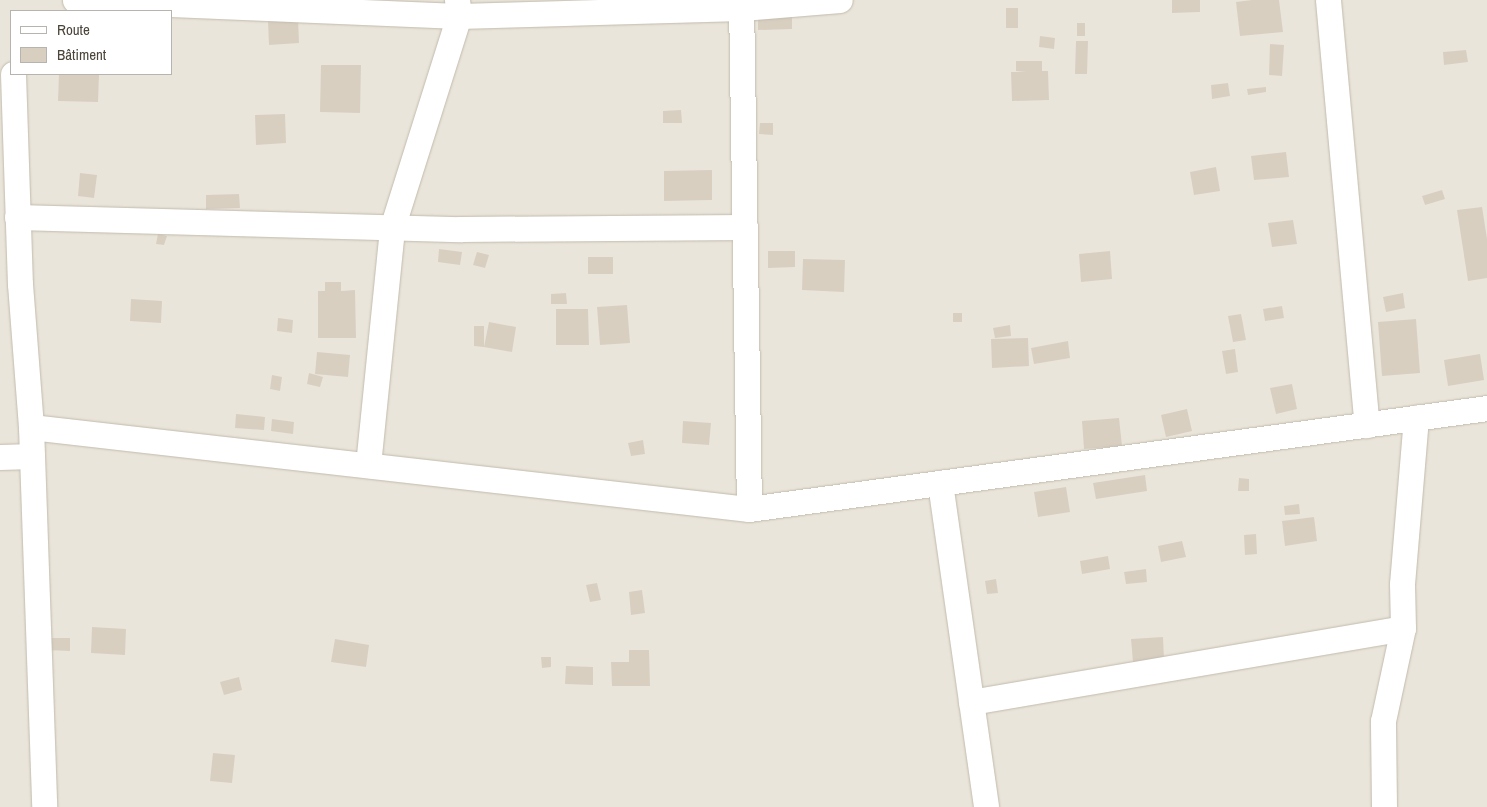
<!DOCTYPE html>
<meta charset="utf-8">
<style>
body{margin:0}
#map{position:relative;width:1487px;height:807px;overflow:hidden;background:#f6f3ec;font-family:"Archivo Narrow",sans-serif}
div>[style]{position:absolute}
.residential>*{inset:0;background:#eae5da}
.building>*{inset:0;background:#d8cfc1}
.roads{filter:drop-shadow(0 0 1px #c2bbae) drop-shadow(0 0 1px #c2bbae)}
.minor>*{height:25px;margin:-12.5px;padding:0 12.5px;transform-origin:12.5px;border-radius:12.5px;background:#fff}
span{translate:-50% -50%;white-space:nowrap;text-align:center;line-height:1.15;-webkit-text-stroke:4px #fff;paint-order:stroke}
.legend{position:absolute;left:10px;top:10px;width:162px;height:65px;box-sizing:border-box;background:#fff;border:1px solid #b7b4b0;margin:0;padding:6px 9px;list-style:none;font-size:15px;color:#4b4439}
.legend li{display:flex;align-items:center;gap:10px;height:25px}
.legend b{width:25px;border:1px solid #b7b4b0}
</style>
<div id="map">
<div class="residential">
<i style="clip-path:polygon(evenodd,0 0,1487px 0,1487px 807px,0 807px,0 0,11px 11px,171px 11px,171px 74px,11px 74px,11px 11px)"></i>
</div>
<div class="building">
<i style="clip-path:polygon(1172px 0,1200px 0,1200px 12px,1172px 13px)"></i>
<i style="clip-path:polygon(1252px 0,1279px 0,1283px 32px,1240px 36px,1236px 2px)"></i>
<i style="clip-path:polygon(1006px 8px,1018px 8px,1018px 28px,1006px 28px)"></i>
<i style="clip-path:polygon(758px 17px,792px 17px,792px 29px,758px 30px)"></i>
<i style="clip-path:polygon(298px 18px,299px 43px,269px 45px,268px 21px)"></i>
<i style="clip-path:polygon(1077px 23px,1085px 23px,1085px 36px,1077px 36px)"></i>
<i style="clip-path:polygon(1040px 36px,1055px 38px,1054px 49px,1039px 47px)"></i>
<i style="clip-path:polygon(1076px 41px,1088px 41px,1087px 74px,1075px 74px)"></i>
<i style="clip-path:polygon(1270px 44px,1284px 45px,1282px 76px,1269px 75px)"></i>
<i style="clip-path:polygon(1466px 50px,1468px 62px,1444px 65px,1443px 52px)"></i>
<i style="clip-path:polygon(1016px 61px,1042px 61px,1042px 71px,1048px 71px,1049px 100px,1012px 101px,1011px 72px,1026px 72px,1016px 71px)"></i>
<i style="clip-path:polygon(321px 65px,361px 65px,360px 113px,320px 112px)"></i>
<i style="clip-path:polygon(59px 74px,99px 74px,98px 102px,58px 101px)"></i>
<i style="clip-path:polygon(1228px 83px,1230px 96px,1212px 99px,1211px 85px)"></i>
<i style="clip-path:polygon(1266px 87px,1266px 92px,1248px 95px,1247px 89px)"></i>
<i style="clip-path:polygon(681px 110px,682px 123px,663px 123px,663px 111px)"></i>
<i style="clip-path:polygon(285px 114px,286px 143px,256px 145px,255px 115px)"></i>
<i style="clip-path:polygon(760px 123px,773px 123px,773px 135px,759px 134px)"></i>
<i style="clip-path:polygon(1286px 152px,1289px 177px,1254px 180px,1251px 156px)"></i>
<i style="clip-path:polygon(1216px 167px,1220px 191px,1194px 195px,1190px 172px)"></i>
<i style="clip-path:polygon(712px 170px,712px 200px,664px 201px,664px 171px)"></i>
<i style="clip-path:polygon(80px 173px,97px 175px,94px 198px,78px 196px)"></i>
<i style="clip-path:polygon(1442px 190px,1445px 199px,1425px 205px,1422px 196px)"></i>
<i style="clip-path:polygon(239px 194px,240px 208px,206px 209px,206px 195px)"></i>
<i style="clip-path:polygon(1482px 207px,1487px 239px,1487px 278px,1468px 281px,1457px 210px)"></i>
<i style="clip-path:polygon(1293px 220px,1297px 244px,1272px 247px,1268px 223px)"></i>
<i style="clip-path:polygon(158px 234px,167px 236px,164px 245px,156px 244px)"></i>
<i style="clip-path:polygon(439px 249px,462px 252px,460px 265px,438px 262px)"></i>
<i style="clip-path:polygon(768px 251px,795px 251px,795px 267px,768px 268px)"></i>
<i style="clip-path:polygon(1110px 251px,1112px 279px,1081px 282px,1079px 254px)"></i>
<i style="clip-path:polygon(477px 252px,489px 255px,485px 268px,473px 265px)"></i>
<i style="clip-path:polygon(588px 257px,613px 257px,613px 274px,588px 274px)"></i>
<i style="clip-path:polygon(803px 259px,845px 260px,844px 292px,802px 290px)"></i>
<i style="clip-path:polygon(325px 282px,341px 282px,341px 291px,355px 290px,356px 338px,318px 338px,318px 291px,325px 291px)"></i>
<i style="clip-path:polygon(566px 293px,567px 304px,551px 304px,551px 294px)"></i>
<i style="clip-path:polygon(1403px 293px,1405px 308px,1386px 312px,1383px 297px)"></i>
<i style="clip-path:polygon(131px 299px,162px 301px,161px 323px,130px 321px)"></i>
<i style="clip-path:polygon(627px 305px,630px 343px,600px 345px,597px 307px)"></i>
<i style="clip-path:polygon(1282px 306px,1284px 318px,1265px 321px,1263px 309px)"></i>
<i style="clip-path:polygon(556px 309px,588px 309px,589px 345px,556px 345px)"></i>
<i style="clip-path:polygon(953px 313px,962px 313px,962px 322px,953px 322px)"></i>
<i style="clip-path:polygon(1241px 314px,1246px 340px,1233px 342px,1228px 316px)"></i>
<i style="clip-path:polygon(278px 318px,293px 320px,292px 333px,277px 331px)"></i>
<i style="clip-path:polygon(1416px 319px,1420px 373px,1382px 376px,1378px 322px)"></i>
<i style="clip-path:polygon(489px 322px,516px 327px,512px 352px,484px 347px)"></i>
<i style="clip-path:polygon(1010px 325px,1011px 336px,995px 338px,993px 328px)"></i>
<i style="clip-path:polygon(474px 326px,484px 326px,484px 347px,474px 346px)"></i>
<i style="clip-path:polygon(1028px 338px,1029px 366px,992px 368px,991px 339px)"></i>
<i style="clip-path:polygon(1068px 341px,1070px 358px,1034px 364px,1031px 348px)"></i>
<i style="clip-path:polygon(1235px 349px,1238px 372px,1226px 374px,1222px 351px)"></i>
<i style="clip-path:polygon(317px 352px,350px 355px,348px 377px,315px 374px)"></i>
<i style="clip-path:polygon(1480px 354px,1484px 380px,1448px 386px,1444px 360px)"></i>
<i style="clip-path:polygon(309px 373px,323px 377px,320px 387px,307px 384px)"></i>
<i style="clip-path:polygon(272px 375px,282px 377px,280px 391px,270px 389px)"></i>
<i style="clip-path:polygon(1292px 384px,1297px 409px,1276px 414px,1270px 388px)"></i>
<i style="clip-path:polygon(1187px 409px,1192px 431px,1166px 437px,1161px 415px)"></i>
<i style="clip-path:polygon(236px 414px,265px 417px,264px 430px,235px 428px)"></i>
<i style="clip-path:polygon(1119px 418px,1122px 446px,1084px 449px,1082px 421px)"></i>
<i style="clip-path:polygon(272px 419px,294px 422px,293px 434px,271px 431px)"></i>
<i style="clip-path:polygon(683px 421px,711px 423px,709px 445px,682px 443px)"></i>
<i style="clip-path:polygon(643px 440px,645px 454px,631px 456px,628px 443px)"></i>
<i style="clip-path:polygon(1145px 475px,1147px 491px,1096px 499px,1093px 483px)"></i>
<i style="clip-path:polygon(1239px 478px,1249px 479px,1249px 491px,1238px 491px)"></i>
<i style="clip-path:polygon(1066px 487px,1070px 512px,1038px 517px,1034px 492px)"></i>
<i style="clip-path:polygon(1299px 504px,1300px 514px,1285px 515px,1284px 506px)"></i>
<i style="clip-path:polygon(1314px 517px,1317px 541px,1285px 546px,1282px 521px)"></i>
<i style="clip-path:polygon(1256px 534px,1257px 554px,1245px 555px,1244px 535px)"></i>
<i style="clip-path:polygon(1182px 541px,1186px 557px,1161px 562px,1158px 546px)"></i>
<i style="clip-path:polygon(1108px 556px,1110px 569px,1082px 574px,1080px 561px)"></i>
<i style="clip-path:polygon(1146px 569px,1147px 582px,1126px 584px,1124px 572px)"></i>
<i style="clip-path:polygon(996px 579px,998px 593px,987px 594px,985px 581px)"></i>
<i style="clip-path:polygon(597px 583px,601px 600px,590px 602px,586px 585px)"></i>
<i style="clip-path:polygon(642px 590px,645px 613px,631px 615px,629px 592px)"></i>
<i style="clip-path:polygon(92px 627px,126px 629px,125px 655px,91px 653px)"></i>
<i style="clip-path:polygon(1163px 637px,1164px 660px,1133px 662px,1131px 639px)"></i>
<i style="clip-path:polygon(46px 638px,70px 638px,70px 651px,46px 650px)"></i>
<i style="clip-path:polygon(335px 639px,369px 645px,366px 667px,331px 662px)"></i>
<i style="clip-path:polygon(629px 650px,649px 650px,650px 686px,612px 686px,611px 662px,629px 662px)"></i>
<i style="clip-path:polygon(541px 657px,551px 657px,551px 667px,542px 668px)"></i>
<i style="clip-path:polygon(566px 666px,593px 667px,593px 685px,565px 684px)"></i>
<i style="clip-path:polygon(239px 677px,242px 690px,224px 695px,220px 682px)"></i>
<i style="clip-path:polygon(213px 753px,235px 755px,232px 783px,210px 781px)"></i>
</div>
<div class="roads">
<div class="minor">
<i style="left:75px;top:0;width:384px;rotate:2.4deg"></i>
<i style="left:459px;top:16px;width:283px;rotate:-1.6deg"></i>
<i style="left:742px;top:8px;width:98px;rotate:-4.7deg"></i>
<i style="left:741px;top:0;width:509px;rotate:89.1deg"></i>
<i style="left:1328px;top:0;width:427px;rotate:84.8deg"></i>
<i style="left:13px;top:74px;width:210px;rotate:88.1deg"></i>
<i style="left:20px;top:284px;width:143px;rotate:85.6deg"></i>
<i style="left:31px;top:427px;width:380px;rotate:88deg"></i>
<i style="left:17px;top:217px;width:443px;rotate:1.6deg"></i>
<i style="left:460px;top:229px;width:285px;rotate:-0.4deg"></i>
<i style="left:31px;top:427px;width:723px;rotate:6.52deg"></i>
<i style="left:749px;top:509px;width:745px;rotate:-7.79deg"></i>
<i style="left:0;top:457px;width:32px;rotate:-2deg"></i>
<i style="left:368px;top:465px;width:238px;rotate:-84.2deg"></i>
<i style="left:392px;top:228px;width:222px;rotate:-72.5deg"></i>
<i style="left:459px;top:16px;width:16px;rotate:-97deg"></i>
<i style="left:940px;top:483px;width:327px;rotate:81.9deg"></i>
<i style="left:971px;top:702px;width:438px;rotate:-9.7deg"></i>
<i style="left:1384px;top:807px;width:86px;rotate:-90.7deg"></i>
<i style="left:1383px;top:721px;width:95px;rotate:-77.9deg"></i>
<i style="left:1403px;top:628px;width:44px;rotate:-91.3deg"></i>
<i style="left:1402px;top:584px;width:167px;rotate:-85.2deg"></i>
</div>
</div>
<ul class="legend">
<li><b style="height:6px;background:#fff"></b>Route</li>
<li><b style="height:14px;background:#d8cfc1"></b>Bâtiment</li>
</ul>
</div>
